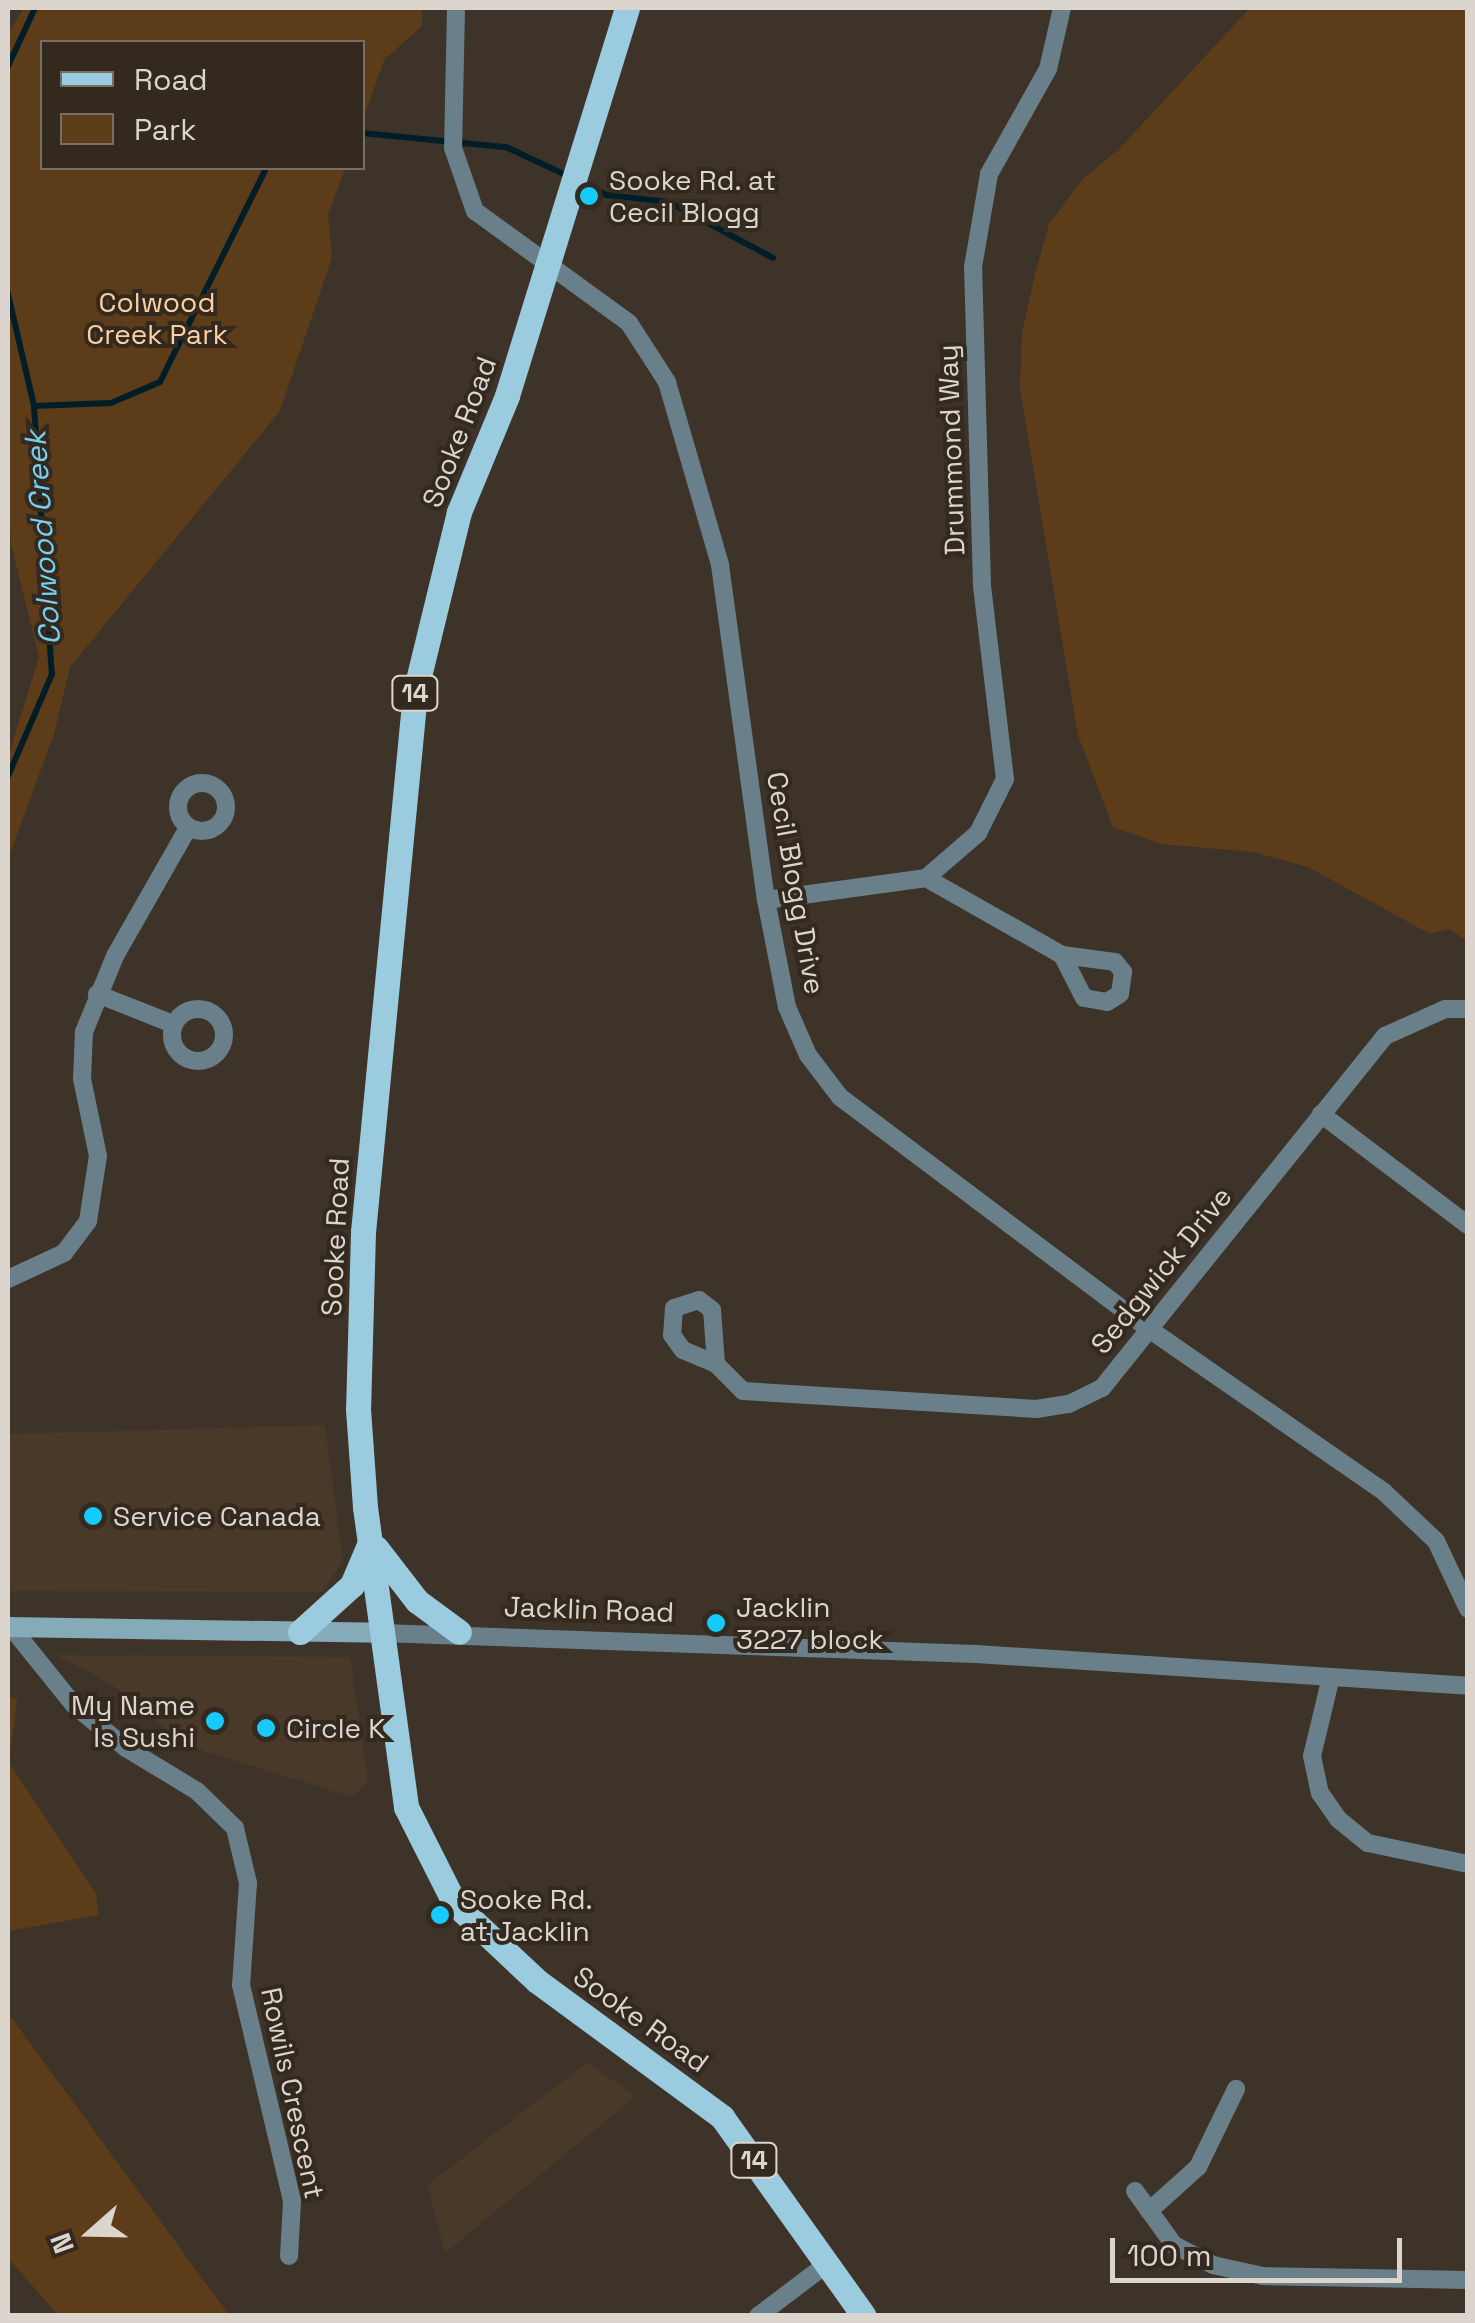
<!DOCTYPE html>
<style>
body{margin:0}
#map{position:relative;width:1475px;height:2323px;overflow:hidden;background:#3e3328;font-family:"Space Grotesk",sans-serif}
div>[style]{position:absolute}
.built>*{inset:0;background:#493929}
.green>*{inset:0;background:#5d3d19}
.stream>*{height:6px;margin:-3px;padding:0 3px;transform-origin:3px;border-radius:3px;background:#011e28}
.street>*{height:18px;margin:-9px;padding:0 9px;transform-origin:9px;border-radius:9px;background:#69808a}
.street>.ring{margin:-9px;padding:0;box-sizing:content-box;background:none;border:18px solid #69808a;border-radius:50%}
.secondary>*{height:20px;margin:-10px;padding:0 10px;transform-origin:10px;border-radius:10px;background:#85abb9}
.primary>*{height:25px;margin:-12.5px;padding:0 12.5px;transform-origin:12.5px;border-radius:12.5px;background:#9bcbde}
.dots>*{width:28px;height:28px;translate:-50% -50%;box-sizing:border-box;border:5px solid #34291e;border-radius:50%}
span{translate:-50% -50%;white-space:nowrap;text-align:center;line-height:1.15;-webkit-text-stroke:8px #34291e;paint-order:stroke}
.shield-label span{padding:2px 8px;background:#34291e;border:2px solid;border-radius:8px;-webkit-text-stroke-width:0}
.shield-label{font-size:25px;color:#dcd5ce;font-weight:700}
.poi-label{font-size:28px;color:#dcd5ce}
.left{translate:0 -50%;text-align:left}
.right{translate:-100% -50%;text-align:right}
.park-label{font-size:28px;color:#fdd0a3}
.street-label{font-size:28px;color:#dcd5ce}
.water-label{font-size:30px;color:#77d0f1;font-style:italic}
.frame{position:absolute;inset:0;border:10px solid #dcd5ce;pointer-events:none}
.legend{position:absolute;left:40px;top:40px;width:325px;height:130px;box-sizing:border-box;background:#34291e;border:2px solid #776e64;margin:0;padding:12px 18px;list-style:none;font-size:30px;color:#dcd5ce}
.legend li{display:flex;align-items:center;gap:20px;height:50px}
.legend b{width:50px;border:2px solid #776e64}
.north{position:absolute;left:40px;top:2183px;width:100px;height:100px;-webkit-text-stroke:8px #34291e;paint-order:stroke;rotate:250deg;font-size:28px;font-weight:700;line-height:40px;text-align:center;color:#dcd5ce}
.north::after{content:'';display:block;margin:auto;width:35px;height:45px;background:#dcd5ce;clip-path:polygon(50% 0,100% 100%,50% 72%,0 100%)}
.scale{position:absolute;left:1110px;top:2238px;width:292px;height:45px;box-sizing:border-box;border:5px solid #dcd5ce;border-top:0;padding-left:12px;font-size:30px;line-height:35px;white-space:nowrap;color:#dcd5ce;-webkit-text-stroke:8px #34291e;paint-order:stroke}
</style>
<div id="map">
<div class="built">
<i style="clip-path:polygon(325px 1425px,343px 1561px,322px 1592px,8px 1591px,8px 1434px)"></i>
<i style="clip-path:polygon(56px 1655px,350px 1657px,368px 1781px,352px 1797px,204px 1751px,171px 1733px,111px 1684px)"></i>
<i style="clip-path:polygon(587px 2063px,636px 2096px,445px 2253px,427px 2185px)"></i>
</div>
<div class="green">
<i style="clip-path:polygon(24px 8px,422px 8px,422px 26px,384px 60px,363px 120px,362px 42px,42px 42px,42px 168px,345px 168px,328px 215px,332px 257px,280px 411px,70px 667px,54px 734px,8px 859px,8px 757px,39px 657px,11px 544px,8px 489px,8px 33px)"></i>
<i style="clip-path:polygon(1250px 8px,1467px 8px,1467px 942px,1450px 929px,1430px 934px,1308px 867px,1253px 852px,1161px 844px,1113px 827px,1078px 735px,1020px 388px,1022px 333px,1035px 274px,1049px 224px,1082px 180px,1120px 148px)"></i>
<i style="clip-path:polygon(8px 1696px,17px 1700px,9px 1763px,96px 1894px,99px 1915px,8px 1931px)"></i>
<i style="clip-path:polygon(8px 2013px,218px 2300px,230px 2315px,58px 2315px,8px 2258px)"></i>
</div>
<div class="stream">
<i style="left:8px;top:66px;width:64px;rotate:-65deg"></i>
<i style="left:362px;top:133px;width:145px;rotate:5.6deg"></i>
<i style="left:506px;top:147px;width:71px;rotate:25.1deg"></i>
<i style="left:581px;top:183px;width:29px;rotate:25deg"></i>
<i style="left:607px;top:195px;width:62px;rotate:6.4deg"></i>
<i style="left:669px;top:202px;width:118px;rotate:28.3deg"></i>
<i style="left:8px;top:294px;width:115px;rotate:76.9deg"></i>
<i style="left:34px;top:406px;width:269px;rotate:86.2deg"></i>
<i style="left:52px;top:674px;width:111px;rotate:113.3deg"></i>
<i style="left:34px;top:406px;width:77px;rotate:-2.2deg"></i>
<i style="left:111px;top:403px;width:53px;rotate:-23.2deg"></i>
<i style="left:160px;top:382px;width:239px;rotate:-63.6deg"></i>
</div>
<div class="street">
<i style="left:456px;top:8px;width:140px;rotate:91.2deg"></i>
<i style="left:453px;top:148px;width:67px;rotate:70.8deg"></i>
<i style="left:475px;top:211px;width:190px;rotate:36deg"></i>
<i style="left:629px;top:323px;width:70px;rotate:57.2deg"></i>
<i style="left:667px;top:382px;width:191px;rotate:73.8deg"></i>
<i style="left:720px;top:565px;width:338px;rotate:82.2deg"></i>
<i style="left:766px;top:900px;width:109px;rotate:78.9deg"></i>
<i style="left:787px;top:1007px;width:52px;rotate:66.4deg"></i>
<i style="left:808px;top:1055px;width:53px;rotate:52.7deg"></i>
<i style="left:840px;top:1097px;width:386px;rotate:36.9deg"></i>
<i style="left:1149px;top:1329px;width:286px;rotate:34.7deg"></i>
<i style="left:1384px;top:1492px;width:71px;rotate:43.3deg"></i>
<i style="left:1436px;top:1541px;width:75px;rotate:64.8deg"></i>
<i class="ring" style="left:178px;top:783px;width:30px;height:30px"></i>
<i style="left:926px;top:878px;width:69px;rotate:-40.9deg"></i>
<i style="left:978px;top:833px;width:60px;rotate:-63.4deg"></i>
<i style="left:1005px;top:779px;width:194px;rotate:-96.8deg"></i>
<i style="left:982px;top:586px;width:319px;rotate:-91.6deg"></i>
<i style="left:973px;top:267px;width:94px;rotate:-80.2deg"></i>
<i style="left:989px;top:174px;width:120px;rotate:-60.7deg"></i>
<i style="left:1048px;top:69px;width:63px;rotate:-77.1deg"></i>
<i style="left:766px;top:900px;width:162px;rotate:-7.8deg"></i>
<i style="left:926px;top:878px;width:156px;rotate:29.5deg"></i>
<i style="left:1062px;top:955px;width:53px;rotate:7.5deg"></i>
<i style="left:1115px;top:962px;width:13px;rotate:51deg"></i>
<i style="left:1123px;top:972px;width:22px;rotate:98deg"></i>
<i style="left:1120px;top:994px;width:15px;rotate:148deg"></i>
<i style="left:1107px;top:1002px;width:23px;rotate:-170deg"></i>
<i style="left:1084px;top:998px;width:48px;rotate:-117.1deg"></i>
<i style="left:97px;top:994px;width:82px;rotate:21.5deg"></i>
<i class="ring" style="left:172px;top:1009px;width:34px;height:34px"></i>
<i style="left:1321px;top:1114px;width:184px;rotate:37.1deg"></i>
<i style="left:8px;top:1279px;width:62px;rotate:-24.9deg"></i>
<i style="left:64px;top:1253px;width:40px;rotate:-53deg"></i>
<i style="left:88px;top:1221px;width:66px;rotate:-81.3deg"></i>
<i style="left:98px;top:1156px;width:79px;rotate:-101.7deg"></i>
<i style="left:82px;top:1079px;width:47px;rotate:-87.6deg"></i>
<i style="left:84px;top:1032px;width:82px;rotate:-67.8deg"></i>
<i style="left:115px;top:956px;width:147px;rotate:-60.3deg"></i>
<i style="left:716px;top:1364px;width:54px;rotate:-94.2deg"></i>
<i style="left:712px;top:1310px;width:16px;rotate:-142deg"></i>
<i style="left:699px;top:1300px;width:26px;rotate:162deg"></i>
<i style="left:674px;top:1308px;width:27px;rotate:94deg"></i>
<i style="left:672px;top:1335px;width:19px;rotate:54deg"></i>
<i style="left:683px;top:1350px;width:36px;rotate:23deg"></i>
<i style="left:716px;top:1364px;width:38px;rotate:45deg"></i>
<i style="left:743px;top:1391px;width:294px;rotate:3.5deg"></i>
<i style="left:1036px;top:1409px;width:33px;rotate:-9deg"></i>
<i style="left:1069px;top:1404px;width:37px;rotate:-26deg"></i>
<i style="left:1102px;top:1388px;width:452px;rotate:-51.2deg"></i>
<i style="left:1385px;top:1036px;width:66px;rotate:-24.2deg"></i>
<i style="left:1445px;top:1009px;width:23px"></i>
<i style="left:11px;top:1627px;width:100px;rotate:51.1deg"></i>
<i style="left:74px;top:1705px;width:67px;rotate:39.6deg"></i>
<i style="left:126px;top:1748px;width:83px;rotate:31.2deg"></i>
<i style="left:197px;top:1791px;width:53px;rotate:44.2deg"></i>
<i style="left:235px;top:1828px;width:57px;rotate:76.7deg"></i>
<i style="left:248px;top:1883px;width:102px;rotate:93.9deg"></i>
<i style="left:241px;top:1985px;width:222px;rotate:76.7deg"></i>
<i style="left:292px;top:2201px;width:55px;rotate:93.1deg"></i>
<i style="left:381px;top:1633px;width:595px;rotate:2.02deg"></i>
<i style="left:976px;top:1654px;width:493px;rotate:3.7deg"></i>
<i style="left:1331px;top:1677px;width:81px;rotate:103.5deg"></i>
<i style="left:1312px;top:1756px;width:38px;rotate:78deg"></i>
<i style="left:1320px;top:1793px;width:32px;rotate:55deg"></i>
<i style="left:1338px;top:1819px;width:38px;rotate:39deg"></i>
<i style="left:1368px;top:1843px;width:102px;rotate:11.9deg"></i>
<i style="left:1135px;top:2191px;width:67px;rotate:54.2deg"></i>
<i style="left:1174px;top:2245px;width:44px;rotate:27.1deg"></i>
<i style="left:1213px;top:2265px;width:51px;rotate:12.4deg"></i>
<i style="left:1263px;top:2276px;width:205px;rotate:1.1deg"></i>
<i style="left:1149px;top:2211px;width:66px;rotate:-41.9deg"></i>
<i style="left:1198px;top:2167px;width:87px;rotate:-64deg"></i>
<i style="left:758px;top:2316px;width:88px;rotate:-37.1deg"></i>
</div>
<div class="secondary">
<i style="left:8px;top:1627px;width:373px;rotate:0.9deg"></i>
</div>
<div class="primary">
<i style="left:627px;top:8px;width:406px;rotate:107.2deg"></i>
<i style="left:507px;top:396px;width:126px;rotate:112.5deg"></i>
<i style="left:459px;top:512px;width:186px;rotate:103.7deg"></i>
<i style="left:415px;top:693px;width:542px;rotate:95.51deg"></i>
<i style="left:363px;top:1232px;width:177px;rotate:91.6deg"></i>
<i style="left:358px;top:1409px;width:98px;rotate:85.9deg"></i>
<i style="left:365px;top:1507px;width:303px;rotate:82.2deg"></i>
<i style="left:406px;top:1807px;width:109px;rotate:63.2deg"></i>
<i style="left:455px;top:1904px;width:112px;rotate:43.2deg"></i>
<i style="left:537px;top:1981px;width:230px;rotate:36.3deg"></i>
<i style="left:722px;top:2117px;width:244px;rotate:54.5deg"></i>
<i style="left:376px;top:1548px;width:67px;rotate:52.3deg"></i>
<i style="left:417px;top:1601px;width:52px;rotate:36.4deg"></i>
<i style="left:300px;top:1632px;width:70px;rotate:-42.1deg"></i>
<i style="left:352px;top:1585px;width:43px;rotate:-67deg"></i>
</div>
<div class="dots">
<i style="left:589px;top:196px;background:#16cafb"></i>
<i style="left:93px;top:1516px;background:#16cafb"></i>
<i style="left:716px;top:1623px;background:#16cafb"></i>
<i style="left:215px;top:1721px;background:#16cafb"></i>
<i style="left:266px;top:1728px;background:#16cafb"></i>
<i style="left:440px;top:1915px;background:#16cafb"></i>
</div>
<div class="shield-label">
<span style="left:415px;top:693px">14</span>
<span style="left:754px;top:2160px">14</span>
</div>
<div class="poi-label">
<span class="left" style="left:609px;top:196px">Sooke Rd. at<br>Cecil Blogg</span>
<span class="left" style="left:113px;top:1516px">Service Canada</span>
<span class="left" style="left:736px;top:1623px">Jacklin<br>3227 block</span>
<span class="right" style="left:195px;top:1721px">My Name<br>Is Sushi</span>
<span class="left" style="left:286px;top:1728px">Circle K</span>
<span class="left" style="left:460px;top:1915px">Sooke Rd.<br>at Jacklin</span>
</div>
<div class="park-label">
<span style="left:157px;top:318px">Colwood<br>Creek Park</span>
</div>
<div class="street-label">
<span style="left:459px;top:432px;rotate:-69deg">Sooke Road</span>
<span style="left:951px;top:450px;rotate:-92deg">Drummond Way</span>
<span style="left:796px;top:883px;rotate:80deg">Cecil Blogg Drive</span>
<span style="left:335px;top:1237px;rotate:-87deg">Sooke Road</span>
<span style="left:1161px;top:1270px;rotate:-51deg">Sedgwick Drive</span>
<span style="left:589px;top:1609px;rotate:2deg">Jacklin Road</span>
<span style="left:641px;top:2019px;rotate:36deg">Sooke Road</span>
<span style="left:293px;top:2093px;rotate:78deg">Rowils Crescent</span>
</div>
<div class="water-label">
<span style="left:43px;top:538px;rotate:-94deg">Colwood Creek</span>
</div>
<div class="frame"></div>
<ul class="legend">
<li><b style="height:12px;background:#9bcbde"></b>Road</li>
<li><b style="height:28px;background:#5d3d19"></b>Park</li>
</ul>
<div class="north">N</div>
<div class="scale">100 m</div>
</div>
